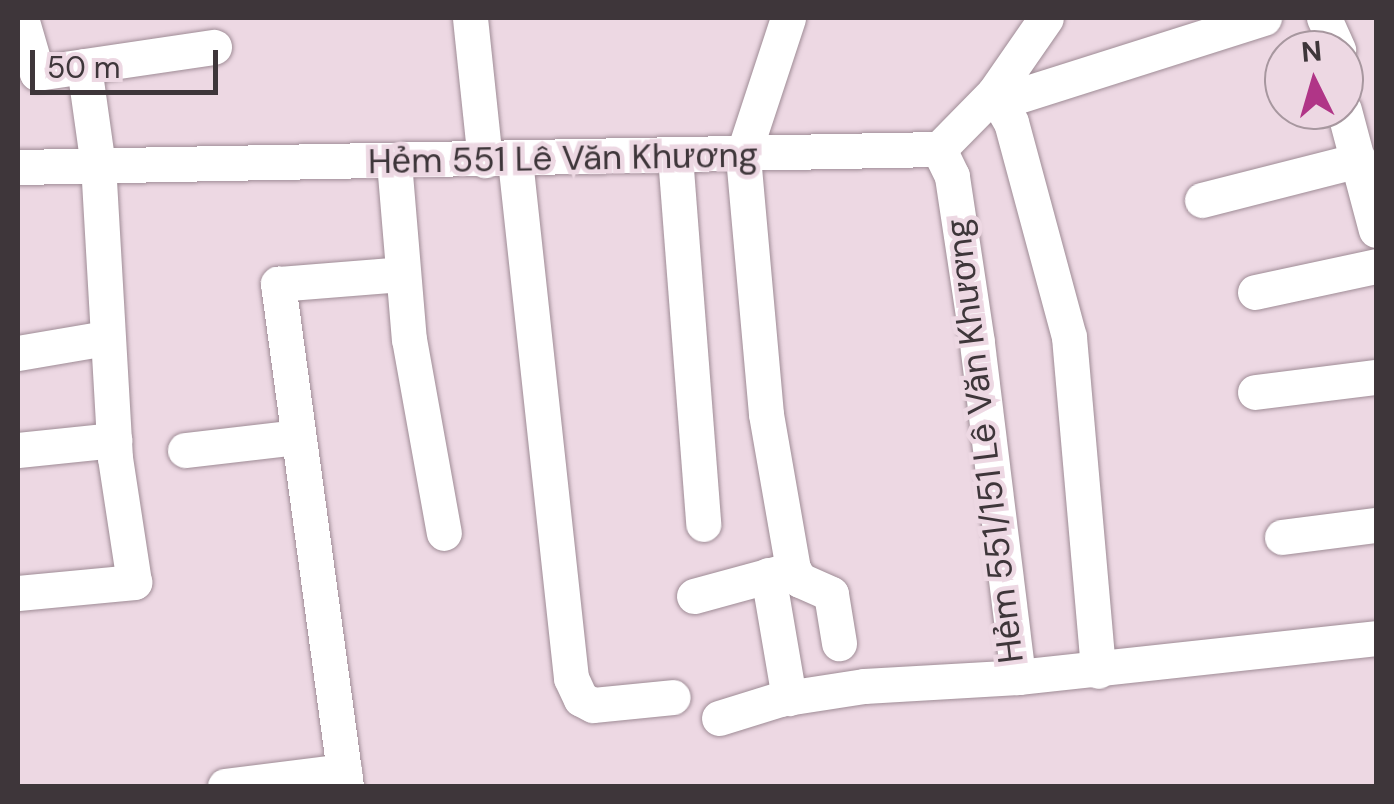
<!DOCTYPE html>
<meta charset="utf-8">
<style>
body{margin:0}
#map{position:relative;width:1394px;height:804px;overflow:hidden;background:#edd8e3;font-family:"DM Sans",sans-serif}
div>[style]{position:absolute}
.roads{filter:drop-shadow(0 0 2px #9f8c96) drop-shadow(0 0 2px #9f8c96)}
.minor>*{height:35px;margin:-17.5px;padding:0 17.5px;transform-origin:17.5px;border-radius:17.5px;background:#fff}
span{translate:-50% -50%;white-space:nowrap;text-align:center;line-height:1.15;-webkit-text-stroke:9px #edd8e3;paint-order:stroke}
.street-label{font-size:35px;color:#3e363a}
.frame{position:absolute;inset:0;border:20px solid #3e363a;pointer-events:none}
.north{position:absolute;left:1264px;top:30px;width:100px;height:100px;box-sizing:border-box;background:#edd8e3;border:2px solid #a7979f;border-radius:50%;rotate:355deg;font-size:28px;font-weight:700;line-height:40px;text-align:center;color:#3e363a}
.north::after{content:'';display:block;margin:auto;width:35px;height:45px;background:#b03587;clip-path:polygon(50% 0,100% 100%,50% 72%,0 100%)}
.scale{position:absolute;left:30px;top:50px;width:188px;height:45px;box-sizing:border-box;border:5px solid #3e363a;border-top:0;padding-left:12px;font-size:30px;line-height:35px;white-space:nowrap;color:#3e363a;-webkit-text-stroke:8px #edd8e3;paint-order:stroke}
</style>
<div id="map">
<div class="roads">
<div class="minor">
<i style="left:21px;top:18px;width:57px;rotate:73.8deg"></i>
<i style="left:37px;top:73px;width:179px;rotate:-8.4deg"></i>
<i style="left:470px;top:18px;width:143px;rotate:84deg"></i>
<i style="left:1324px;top:18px;width:35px;rotate:66deg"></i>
<i style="left:994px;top:93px;width:34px;rotate:60deg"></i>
<i style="left:1011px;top:122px;width:223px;rotate:74.9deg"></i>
<i style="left:1069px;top:337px;width:335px;rotate:85deg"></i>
<i style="left:999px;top:102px;width:278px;rotate:-17.6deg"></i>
<i style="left:1344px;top:110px;width:124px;rotate:75.1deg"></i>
<i style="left:675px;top:156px;width:369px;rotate:85.6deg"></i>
<i style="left:515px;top:160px;width:521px;rotate:83.83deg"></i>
<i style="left:571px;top:678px;width:23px;rotate:65deg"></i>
<i style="left:581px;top:699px;width:13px;rotate:27deg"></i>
<i style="left:593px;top:705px;width:80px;rotate:-5.7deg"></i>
<i style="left:394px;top:162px;width:178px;rotate:85.2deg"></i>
<i style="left:409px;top:339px;width:197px;rotate:79.8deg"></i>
<i style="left:18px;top:167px;width:921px;rotate:-1.12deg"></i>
<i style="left:939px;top:149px;width:78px;rotate:-45.5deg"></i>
<i style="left:994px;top:93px;width:91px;rotate:-55.3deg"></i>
<i style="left:1202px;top:200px;width:162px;rotate:-14.3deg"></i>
<i style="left:1255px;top:292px;width:124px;rotate:-12.1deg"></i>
<i style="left:18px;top:353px;width:89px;rotate:-9.7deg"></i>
<i style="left:1255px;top:392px;width:122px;rotate:-7.1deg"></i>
<i style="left:18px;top:450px;width:97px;rotate:-5.9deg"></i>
<i style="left:185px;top:450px;width:114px;rotate:-6.6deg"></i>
<i style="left:1282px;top:537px;width:95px;rotate:-7.3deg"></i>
<i style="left:793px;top:569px;width:13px;rotate:58deg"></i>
<i style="left:800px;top:580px;width:34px;rotate:24deg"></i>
<i style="left:831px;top:594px;width:50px;rotate:80.7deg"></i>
<i style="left:768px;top:575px;width:125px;rotate:80.3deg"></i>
<i style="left:18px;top:593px;width:117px;rotate:-5.4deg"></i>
<i style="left:134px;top:582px;width:125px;rotate:-98.7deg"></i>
<i style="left:115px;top:458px;width:292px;rotate:-93.3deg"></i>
<i style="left:98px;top:166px;width:101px;rotate:-98deg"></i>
<i style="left:694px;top:596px;width:103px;rotate:-15.3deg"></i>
<i style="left:793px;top:569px;width:157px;rotate:-99.9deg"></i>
<i style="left:766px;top:414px;width:260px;rotate:-95.1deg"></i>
<i style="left:743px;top:155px;width:144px;rotate:-71.8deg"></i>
<i style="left:1018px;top:677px;width:360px;rotate:-6.2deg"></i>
<i style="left:719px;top:718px;width:64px;rotate:-17.3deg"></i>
<i style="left:780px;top:699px;width:85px;rotate:-8.8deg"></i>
<i style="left:864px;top:686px;width:154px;rotate:-3.3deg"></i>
<i style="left:1018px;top:677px;width:337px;rotate:-97deg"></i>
<i style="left:977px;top:342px;width:168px;rotate:-98.6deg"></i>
<i style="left:952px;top:176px;width:30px;rotate:-116deg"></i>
<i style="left:225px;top:786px;width:120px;rotate:-7.2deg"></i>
<i style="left:346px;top:786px;width:507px;rotate:-97.71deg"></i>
<i style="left:278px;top:284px;width:125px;rotate:-4.6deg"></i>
</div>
</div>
<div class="street-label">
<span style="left:563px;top:158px;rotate:-1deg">Hẻm 551 Lê Văn Khương</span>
<span style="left:984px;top:441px;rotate:-97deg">Hẻm 551/151 Lê Văn Khương</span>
</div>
<div class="frame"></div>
<div class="north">N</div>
<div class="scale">50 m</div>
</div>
